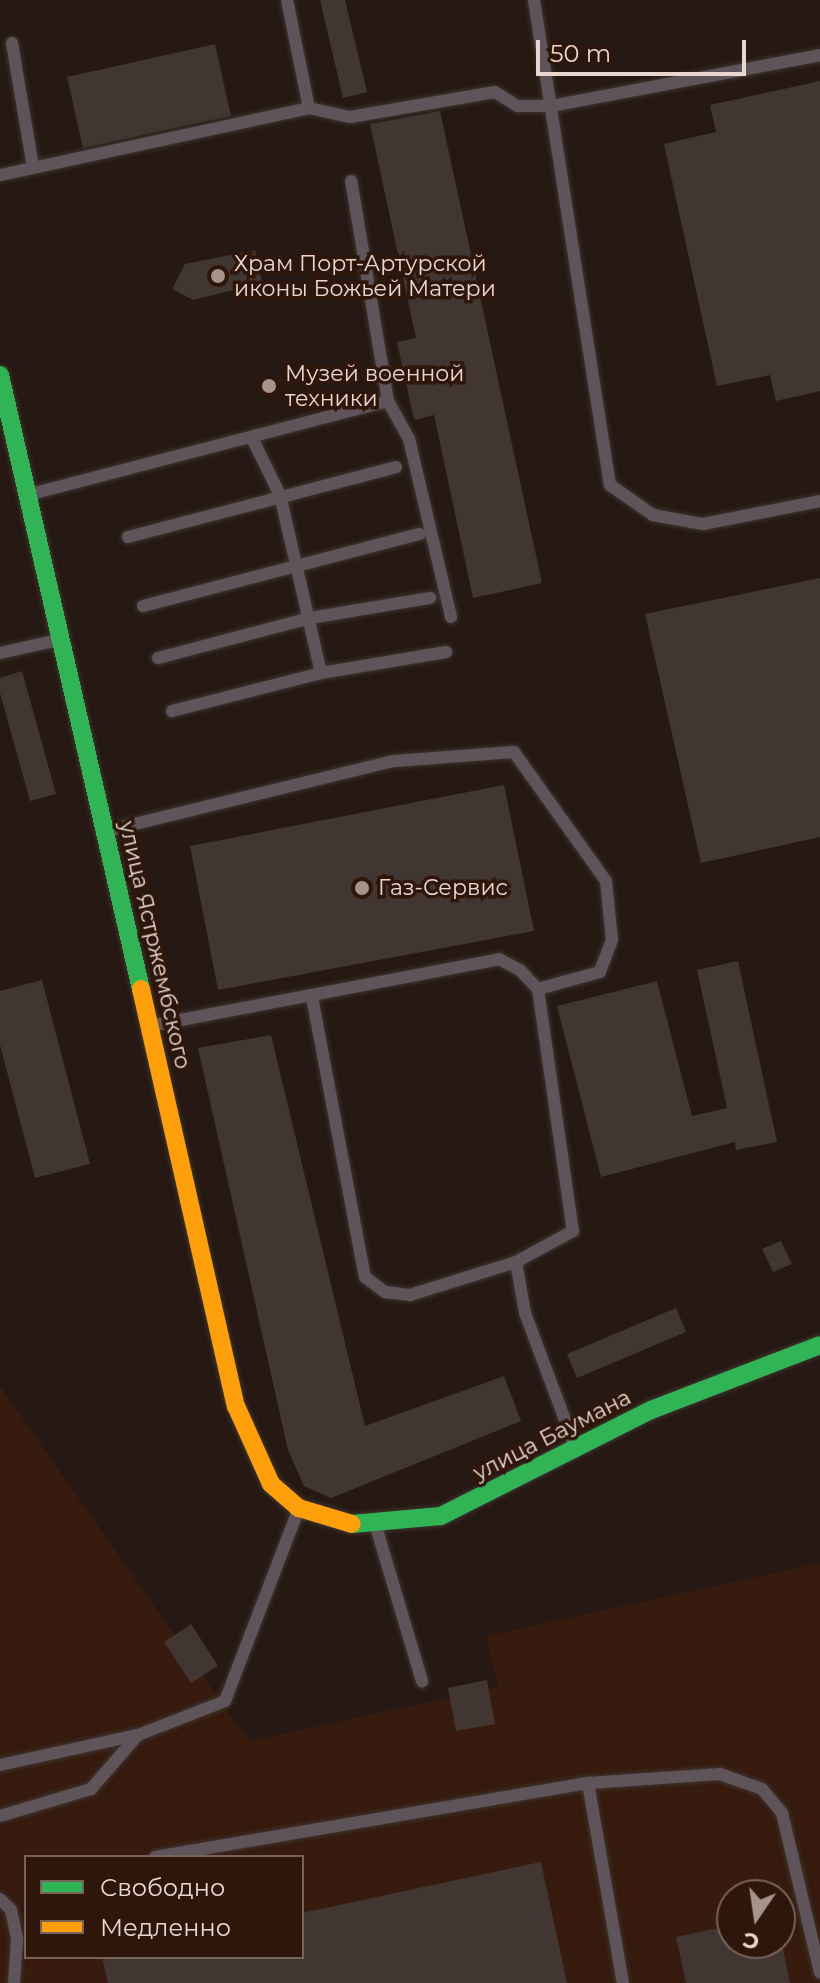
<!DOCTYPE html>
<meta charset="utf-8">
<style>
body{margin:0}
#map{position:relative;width:820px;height:1983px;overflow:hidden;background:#261913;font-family:Montserrat,sans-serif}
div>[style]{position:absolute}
.built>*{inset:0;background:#361b0e}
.building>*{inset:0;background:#423632}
.roads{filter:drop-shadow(0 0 2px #3f342f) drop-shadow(0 0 2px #3f342f)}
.lane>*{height:12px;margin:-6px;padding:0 6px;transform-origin:6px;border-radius:6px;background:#60545b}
.fast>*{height:18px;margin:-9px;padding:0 9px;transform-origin:9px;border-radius:9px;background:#30b455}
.slow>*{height:18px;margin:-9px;padding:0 9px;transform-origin:9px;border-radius:9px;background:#ff9f0a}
.dots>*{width:22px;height:22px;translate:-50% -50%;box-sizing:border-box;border:4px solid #2e160b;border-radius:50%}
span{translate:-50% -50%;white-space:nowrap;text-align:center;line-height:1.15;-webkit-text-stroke:7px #2e160b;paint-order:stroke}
.poi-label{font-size:22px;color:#e8d7cf}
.left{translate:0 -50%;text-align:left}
.street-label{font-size:22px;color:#e8d7cf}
.legend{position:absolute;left:24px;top:1855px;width:280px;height:104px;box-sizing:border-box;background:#2e160b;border:2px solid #786359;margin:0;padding:10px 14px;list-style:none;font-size:24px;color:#e8d7cf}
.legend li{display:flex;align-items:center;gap:16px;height:40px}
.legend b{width:40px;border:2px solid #786359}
.north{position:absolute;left:716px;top:1879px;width:80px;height:80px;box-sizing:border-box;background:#2e160b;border:2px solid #786359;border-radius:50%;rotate:193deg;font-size:22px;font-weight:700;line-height:32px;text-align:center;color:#e8d7cf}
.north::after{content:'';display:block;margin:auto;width:28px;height:36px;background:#a4948d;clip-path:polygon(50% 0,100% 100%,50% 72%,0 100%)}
.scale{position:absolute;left:536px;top:40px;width:210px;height:36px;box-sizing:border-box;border:4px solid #e8d7cf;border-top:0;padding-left:10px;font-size:24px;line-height:28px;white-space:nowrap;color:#e8d7cf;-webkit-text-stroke:6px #2e160b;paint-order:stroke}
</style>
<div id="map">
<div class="built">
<i style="clip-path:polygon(evenodd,0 1386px,249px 1741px,498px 1687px,486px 1636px,820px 1563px,820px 1983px,0 1983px,0 1386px,26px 1857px,302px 1857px,302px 1957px,26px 1957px,26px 1857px,0 1386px,732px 1895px,780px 1895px,780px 1943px,732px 1943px,732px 1895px)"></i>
</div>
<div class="building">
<i style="clip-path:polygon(320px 0,345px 0,367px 92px,343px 98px)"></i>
<i style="clip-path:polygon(215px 44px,231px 116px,83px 148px,67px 77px)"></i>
<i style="clip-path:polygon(820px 81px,820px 391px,776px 401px,770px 375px,717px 386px,664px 144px,716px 132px,710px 105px)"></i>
<i style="clip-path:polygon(440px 111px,542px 583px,473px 598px,434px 415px,414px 420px,397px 342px,416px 338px,370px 124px)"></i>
<i style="clip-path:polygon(255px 250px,262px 283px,193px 300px,172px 289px,185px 264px)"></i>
<i style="clip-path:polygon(820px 578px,820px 837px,701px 863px,645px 614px)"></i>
<i style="clip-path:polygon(22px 671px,56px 794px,30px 801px,0 693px,0 678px)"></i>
<i style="clip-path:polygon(504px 785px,534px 931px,218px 990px,190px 846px)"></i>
<i style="clip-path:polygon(738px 961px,777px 1142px,736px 1150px,735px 1142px,601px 1177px,557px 1006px,657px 981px,692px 1116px,727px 1108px,697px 970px)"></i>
<i style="clip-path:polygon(42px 980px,90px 1164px,35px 1178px,0 1045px,0 991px)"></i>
<i style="clip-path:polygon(271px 1035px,365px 1426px,504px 1376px,521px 1421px,331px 1498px,304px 1486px,288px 1450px,198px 1048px)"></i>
<i style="clip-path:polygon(781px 1241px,792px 1264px,773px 1272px,762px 1249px)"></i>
<i style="clip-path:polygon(676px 1308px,686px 1332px,577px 1378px,567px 1354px)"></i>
<i style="clip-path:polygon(191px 1624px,218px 1666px,191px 1683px,164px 1642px)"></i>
<i style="clip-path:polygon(487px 1680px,495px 1724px,456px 1731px,448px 1688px)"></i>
<i style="clip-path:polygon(541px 1862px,567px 1983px,108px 1983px,102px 1957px,302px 1957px,302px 1913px)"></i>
<i style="clip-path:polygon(732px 1925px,732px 1943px,782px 1943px,790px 1983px,686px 1983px,676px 1937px)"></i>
</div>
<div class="roads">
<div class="lane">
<i style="left:534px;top:0;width:491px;rotate:81.1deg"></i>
<i style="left:610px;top:485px;width:52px;rotate:34.9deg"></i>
<i style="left:653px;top:515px;width:51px;rotate:10.2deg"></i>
<i style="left:703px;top:524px;width:119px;rotate:-11.1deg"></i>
<i style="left:12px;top:43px;width:126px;rotate:80.4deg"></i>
<i style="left:309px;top:108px;width:42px;rotate:12.4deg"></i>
<i style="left:350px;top:117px;width:147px;rotate:-9.8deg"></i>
<i style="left:495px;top:92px;width:26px;rotate:32deg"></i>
<i style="left:517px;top:106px;width:34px"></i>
<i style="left:551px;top:106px;width:274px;rotate:-10.7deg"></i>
<i style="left:0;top:175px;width:316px;rotate:-12.2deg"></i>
<i style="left:309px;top:108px;width:110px;rotate:-101.5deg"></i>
<i style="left:388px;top:401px;width:43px;rotate:61.1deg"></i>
<i style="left:409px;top:439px;width:183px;rotate:76.7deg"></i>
<i style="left:253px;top:440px;width:61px;rotate:63.9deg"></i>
<i style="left:280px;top:495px;width:183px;rotate:77deg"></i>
<i style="left:31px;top:494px;width:369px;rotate:-14.6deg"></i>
<i style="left:388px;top:401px;width:223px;rotate:-99.5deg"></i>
<i style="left:128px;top:537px;width:277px;rotate:-14.6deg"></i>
<i style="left:143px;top:606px;width:286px;rotate:-14.6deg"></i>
<i style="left:0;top:653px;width:59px;rotate:-12.6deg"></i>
<i style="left:158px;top:658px;width:157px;rotate:-14.7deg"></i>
<i style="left:310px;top:618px;width:122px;rotate:-9.5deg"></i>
<i style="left:172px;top:711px;width:154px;rotate:-14.3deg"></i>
<i style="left:321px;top:673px;width:127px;rotate:-9.5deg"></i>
<i style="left:106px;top:831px;width:296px;rotate:-13.7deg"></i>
<i style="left:394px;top:761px;width:120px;rotate:-4.3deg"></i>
<i style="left:514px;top:752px;width:158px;rotate:54.5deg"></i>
<i style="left:606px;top:881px;width:59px;rotate:84.2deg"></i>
<i style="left:612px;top:940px;width:34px;rotate:111deg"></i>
<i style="left:600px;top:972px;width:64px;rotate:164.7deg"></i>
<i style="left:312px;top:997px;width:285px;rotate:79.3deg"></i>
<i style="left:365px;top:1277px;width:25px;rotate:37deg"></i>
<i style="left:385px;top:1292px;width:25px;rotate:7deg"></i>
<i style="left:410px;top:1295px;width:111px;rotate:-17.3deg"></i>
<i style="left:149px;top:1026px;width:356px;rotate:-10.8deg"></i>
<i style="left:499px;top:959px;width:24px;rotate:28deg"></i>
<i style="left:520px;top:970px;width:26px;rotate:47deg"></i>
<i style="left:538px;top:989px;width:245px;rotate:81.8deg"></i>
<i style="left:573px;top:1231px;width:65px;rotate:151.5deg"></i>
<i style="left:516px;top:1262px;width:52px;rotate:80deg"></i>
<i style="left:525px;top:1313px;width:143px;rotate:69.5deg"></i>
<i style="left:377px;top:1530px;width:158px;rotate:73.4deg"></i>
<i style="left:0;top:1765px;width:141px;rotate:-12.3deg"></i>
<i style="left:138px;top:1735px;width:93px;rotate:-21.3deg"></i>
<i style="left:225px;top:1701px;width:204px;rotate:-69deg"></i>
<i style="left:588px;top:1783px;width:203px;rotate:80.1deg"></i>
<i style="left:0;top:1816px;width:95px;rotate:-16.5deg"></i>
<i style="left:91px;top:1789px;width:72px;rotate:-49deg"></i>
<i style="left:155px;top:1857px;width:439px;rotate:-9.7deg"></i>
<i style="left:588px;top:1783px;width:132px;rotate:-3.9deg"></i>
<i style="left:720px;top:1774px;width:45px;rotate:19.7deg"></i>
<i style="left:762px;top:1789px;width:31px;rotate:50deg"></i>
<i style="left:782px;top:1813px;width:164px;rotate:76.6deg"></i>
<i style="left:0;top:1899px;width:16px;rotate:45deg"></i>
<i style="left:11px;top:1910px;width:30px;rotate:78deg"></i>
<i style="left:17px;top:1939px;width:44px;rotate:93.9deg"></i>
</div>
<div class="fast">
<i style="left:0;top:375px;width:630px;rotate:77.07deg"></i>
<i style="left:352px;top:1524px;width:89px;rotate:-5.1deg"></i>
<i style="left:441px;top:1516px;width:235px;rotate:-26.8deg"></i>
<i style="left:651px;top:1410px;width:181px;rotate:-21deg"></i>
</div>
<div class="slow">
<i style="left:141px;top:989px;width:428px;rotate:77.2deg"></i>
<i style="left:236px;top:1406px;width:85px;rotate:65.8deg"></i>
<i style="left:271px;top:1484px;width:37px;rotate:41deg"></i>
<i style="left:299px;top:1508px;width:55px;rotate:16.8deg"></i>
</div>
</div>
<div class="dots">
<i style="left:218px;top:276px;background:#a4948d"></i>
<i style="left:269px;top:386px;background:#a4948d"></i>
<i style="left:362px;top:888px;background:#a4948d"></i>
</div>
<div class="poi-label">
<span class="left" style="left:234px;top:276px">Храм Порт-Артурской<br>иконы Божьей Матери</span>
<span class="left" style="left:285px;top:386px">Музей военной<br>техники</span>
<span class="left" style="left:378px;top:888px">Газ-Сервис</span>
</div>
<div class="street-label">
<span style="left:155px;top:945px;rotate:77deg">улица Ястржембского</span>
<span style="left:552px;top:1435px;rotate:-27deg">улица Баумана</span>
</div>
<ul class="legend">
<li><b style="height:10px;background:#30b455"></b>Свободно</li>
<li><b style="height:10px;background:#ff9f0a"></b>Медленно</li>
</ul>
<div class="north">С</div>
<div class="scale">50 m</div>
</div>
